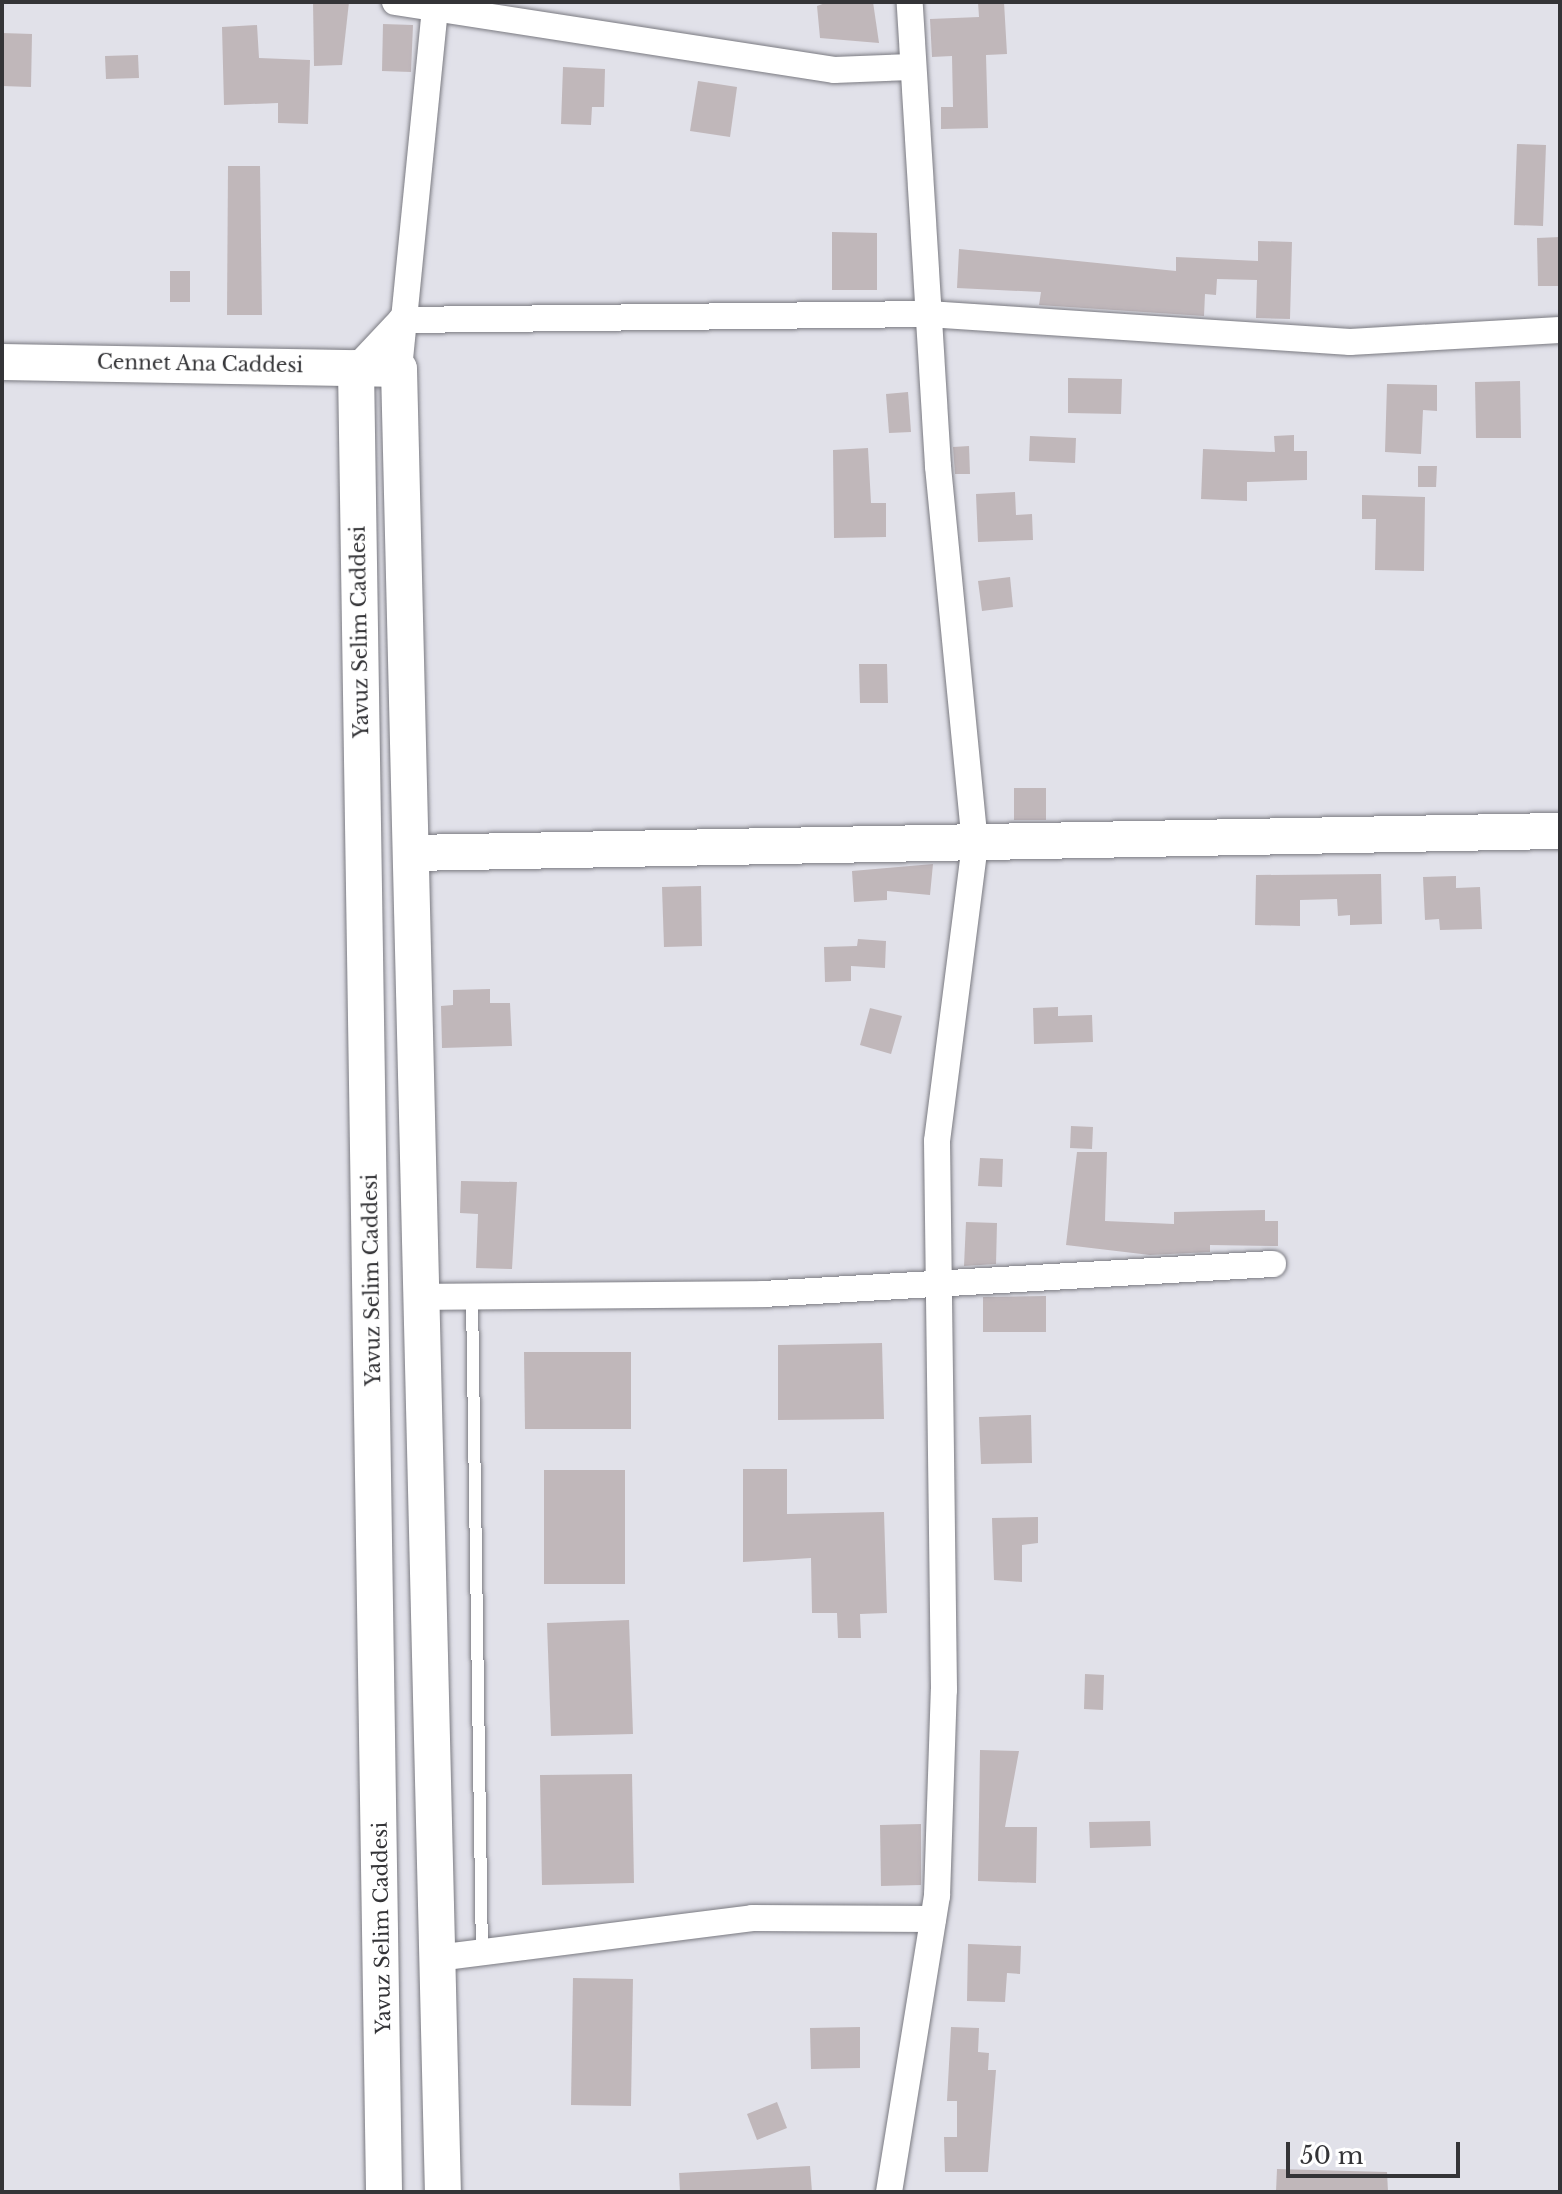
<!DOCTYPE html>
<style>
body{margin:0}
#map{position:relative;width:1562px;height:2194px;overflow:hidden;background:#e1e1e9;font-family:"Libre Baskerville",serif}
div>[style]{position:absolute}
.building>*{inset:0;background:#c0b7ba}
.roads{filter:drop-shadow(0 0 2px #7a7a81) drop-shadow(0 0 2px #7a7a81)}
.lane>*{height:12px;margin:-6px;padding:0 6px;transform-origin:6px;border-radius:6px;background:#fff}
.street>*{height:26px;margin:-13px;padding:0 13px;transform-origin:13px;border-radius:13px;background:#fff}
.secondary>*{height:36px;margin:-18px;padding:0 18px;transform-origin:18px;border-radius:18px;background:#fff}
span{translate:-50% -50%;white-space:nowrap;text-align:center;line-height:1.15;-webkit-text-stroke:6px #fff;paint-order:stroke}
.street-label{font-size:20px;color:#343437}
.frame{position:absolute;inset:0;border:4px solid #343437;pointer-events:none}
.scale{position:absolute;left:1286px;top:2142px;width:174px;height:36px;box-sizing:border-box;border:4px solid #343437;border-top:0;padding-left:10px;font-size:24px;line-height:28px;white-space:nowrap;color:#343437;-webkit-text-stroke:6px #fff;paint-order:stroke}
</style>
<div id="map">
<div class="building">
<i style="clip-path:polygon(313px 2px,349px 2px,342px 65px,314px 66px)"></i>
<i style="clip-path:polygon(828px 2px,873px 2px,879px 43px,820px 38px,817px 6px)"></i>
<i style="clip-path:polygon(978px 2px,1004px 2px,1007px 54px,986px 55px,988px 128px,941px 129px,941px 107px,953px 107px,952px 56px,932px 57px,930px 19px,979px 17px)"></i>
<i style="clip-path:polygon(383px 24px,413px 25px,411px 72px,382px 71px)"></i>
<i style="clip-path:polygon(257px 25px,259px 58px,310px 60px,308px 124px,278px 123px,278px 103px,224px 105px,222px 27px)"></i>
<i style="clip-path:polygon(2px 33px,32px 34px,31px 87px,2px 86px)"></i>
<i style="clip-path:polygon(138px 55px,139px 78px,106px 79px,105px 56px)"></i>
<i style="clip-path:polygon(563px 67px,605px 69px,604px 107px,592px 107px,591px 125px,561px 124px)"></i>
<i style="clip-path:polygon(698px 81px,737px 87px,730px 137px,690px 131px)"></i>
<i style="clip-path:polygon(1517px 144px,1546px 145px,1543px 226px,1514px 225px)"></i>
<i style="clip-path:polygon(228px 166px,260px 166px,262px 315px,227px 315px)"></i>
<i style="clip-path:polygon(832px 232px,877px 233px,877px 290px,832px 290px)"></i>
<i style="clip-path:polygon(1560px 237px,1560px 286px,1538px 286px,1537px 238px)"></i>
<i style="clip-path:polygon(1258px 241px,1292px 242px,1290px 319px,1256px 318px,1257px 280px,1217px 279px,1216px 295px,1205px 294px,1204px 316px,1039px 305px,1041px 292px,957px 288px,959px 249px,1176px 271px,1176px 257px,1258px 261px)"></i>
<i style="clip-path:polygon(170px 271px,190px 271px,190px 302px,170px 302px)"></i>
<i style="clip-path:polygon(1068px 378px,1122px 379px,1121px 414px,1068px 413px)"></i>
<i style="clip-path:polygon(1520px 381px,1521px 438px,1476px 438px,1475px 382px)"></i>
<i style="clip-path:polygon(1387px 384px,1437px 385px,1437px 411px,1423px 410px,1421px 454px,1385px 452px)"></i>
<i style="clip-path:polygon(908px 392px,911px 432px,889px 433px,886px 394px)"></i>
<i style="clip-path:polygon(1294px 435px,1294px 451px,1307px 451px,1307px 480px,1247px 482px,1247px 501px,1201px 499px,1203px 449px,1275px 452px,1274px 436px)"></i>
<i style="clip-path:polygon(1030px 436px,1076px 438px,1075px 463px,1029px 461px)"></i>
<i style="clip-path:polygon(969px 446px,970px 474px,955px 474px,953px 447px)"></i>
<i style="clip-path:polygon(868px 448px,871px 503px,886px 503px,886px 537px,834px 538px,833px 450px)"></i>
<i style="clip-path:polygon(1418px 466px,1437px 466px,1436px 487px,1418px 487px)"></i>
<i style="clip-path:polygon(1015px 492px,1016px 515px,1032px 514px,1033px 540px,978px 542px,976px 494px)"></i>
<i style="clip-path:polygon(1362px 495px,1425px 497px,1424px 571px,1375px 570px,1376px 519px,1362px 519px)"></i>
<i style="clip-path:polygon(1010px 577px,1013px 607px,982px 611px,978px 581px)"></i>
<i style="clip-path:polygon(859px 664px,887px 664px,888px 703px,860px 703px)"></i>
<i style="clip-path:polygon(1014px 788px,1046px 788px,1046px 820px,1014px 820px)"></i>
<i style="clip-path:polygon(933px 864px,930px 895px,887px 891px,887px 900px,854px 902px,852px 871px)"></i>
<i style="clip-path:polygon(1381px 874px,1382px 924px,1350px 925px,1350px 915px,1338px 916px,1337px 899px,1300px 900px,1300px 926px,1255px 925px,1256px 875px)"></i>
<i style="clip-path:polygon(1456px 876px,1456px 888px,1480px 887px,1482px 929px,1440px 930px,1439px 919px,1425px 920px,1423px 877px)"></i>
<i style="clip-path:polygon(701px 886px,702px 946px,664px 947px,662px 887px)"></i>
<i style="clip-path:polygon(858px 939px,886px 941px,885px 968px,851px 966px,851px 981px,825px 982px,824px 947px,857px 946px)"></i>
<i style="clip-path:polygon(490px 989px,490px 1003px,510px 1003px,512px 1046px,442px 1048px,441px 1006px,453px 1005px,453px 990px)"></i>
<i style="clip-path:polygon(1058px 1007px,1058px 1016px,1092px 1015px,1093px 1042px,1034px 1044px,1033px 1008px)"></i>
<i style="clip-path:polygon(870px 1008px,902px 1016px,891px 1054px,860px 1045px)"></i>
<i style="clip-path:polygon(1071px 1126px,1093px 1127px,1092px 1149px,1070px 1148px)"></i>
<i style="clip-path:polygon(1077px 1152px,1107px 1152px,1105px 1221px,1174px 1224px,1174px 1212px,1265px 1210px,1265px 1221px,1278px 1221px,1278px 1246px,1210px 1245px,1210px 1252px,1150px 1255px,1066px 1245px)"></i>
<i style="clip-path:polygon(980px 1158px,1003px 1159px,1002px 1187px,978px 1186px)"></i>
<i style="clip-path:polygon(461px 1181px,517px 1182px,512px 1269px,476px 1268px,478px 1214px,460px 1213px)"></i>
<i style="clip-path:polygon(966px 1222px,997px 1223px,996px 1264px,964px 1266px)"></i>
<i style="clip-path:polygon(1046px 1296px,1046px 1332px,983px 1332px,983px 1297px)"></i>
<i style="clip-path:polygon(882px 1343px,884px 1419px,778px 1420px,778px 1345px)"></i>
<i style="clip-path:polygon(524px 1352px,631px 1352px,631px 1429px,525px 1429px)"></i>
<i style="clip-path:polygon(1031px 1415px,1032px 1463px,981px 1464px,979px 1417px)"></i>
<i style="clip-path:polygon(743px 1469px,787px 1469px,787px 1514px,884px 1512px,887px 1613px,860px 1614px,861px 1638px,838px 1638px,837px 1613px,812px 1613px,811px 1558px,743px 1562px)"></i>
<i style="clip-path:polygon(544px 1470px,625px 1470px,625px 1584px,544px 1584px)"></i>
<i style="clip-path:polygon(1038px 1517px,1038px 1543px,1022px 1545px,1022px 1582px,994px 1580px,992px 1518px)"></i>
<i style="clip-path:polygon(629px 1620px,633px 1734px,551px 1736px,547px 1623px)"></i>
<i style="clip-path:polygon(1085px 1674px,1104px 1675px,1103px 1710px,1084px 1709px)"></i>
<i style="clip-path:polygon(980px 1750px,1019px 1751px,1005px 1827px,1037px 1827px,1036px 1883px,978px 1881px)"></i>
<i style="clip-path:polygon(632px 1774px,634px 1883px,542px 1885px,540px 1775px)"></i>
<i style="clip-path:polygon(1150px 1821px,1151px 1846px,1090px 1848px,1089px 1822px)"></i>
<i style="clip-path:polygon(921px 1824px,921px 1885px,881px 1886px,880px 1825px)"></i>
<i style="clip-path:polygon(968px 1944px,1021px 1946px,1020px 1974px,1007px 1973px,1005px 2002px,967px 2001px)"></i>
<i style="clip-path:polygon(573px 1978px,633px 1979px,631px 2106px,571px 2105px)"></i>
<i style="clip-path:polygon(860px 2027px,860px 2068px,811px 2069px,810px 2028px)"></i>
<i style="clip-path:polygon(951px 2027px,979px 2028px,978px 2052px,989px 2053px,988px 2070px,996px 2070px,988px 2172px,945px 2172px,944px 2137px,957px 2137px,957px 2101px,947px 2101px)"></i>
<i style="clip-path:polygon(777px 2102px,787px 2128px,757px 2140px,747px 2114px)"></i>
<i style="clip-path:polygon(810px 2166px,812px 2192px,680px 2192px,679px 2173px)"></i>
<i style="clip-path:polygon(1277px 2169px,1387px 2172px,1388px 2192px,1276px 2192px)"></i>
</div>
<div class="roads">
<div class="lane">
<i style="left:472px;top:1297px;width:655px;rotate:89.13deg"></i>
</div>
<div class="street">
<i style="left:395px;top:2px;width:444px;rotate:8.8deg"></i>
<i style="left:834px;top:70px;width:79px;rotate:-2.2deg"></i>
<i style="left:356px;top:368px;width:66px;rotate:-46.8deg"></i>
<i style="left:401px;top:320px;width:527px;rotate:-0.65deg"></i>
<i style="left:928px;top:314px;width:423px;rotate:3.8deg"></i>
<i style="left:1350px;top:342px;width:210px;rotate:-3.3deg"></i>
<i style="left:399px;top:369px;width:362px;rotate:-84.3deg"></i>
<i style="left:422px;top:1297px;width:341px;rotate:-0.5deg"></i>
<i style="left:763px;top:1294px;width:511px;rotate:-3.37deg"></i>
<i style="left:437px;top:1958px;width:318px;rotate:-7.2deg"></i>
<i style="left:752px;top:1918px;width:181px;rotate:0.3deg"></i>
<i style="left:889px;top:2192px;width:300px;rotate:-80.8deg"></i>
<i style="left:937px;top:1896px;width:206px;rotate:-88.1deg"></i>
<i style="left:944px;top:1690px;width:549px;rotate:-90.73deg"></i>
<i style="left:937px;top:1141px;width:299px;rotate:-82.7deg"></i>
<i style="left:975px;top:844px;width:380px;rotate:-95.6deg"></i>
<i style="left:938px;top:466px;width:465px;rotate:-93.5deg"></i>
</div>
<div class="secondary">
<i style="left:2px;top:362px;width:397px;rotate:1deg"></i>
<i style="left:399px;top:369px;width:1824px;rotate:88.62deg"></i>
<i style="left:356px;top:368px;width:1824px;rotate:89.12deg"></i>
<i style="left:411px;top:853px;width:1149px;rotate:-1.1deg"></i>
</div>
</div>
<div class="street-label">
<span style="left:200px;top:364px;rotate:1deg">Cennet Ana Caddesi</span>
<span style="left:360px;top:632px;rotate:-91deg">Yavuz Selim Caddesi</span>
<span style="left:372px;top:1280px;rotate:-91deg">Yavuz Selim Caddesi</span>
<span style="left:382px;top:1928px;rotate:-91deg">Yavuz Selim Caddesi</span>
</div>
<div class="frame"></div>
<div class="scale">50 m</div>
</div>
